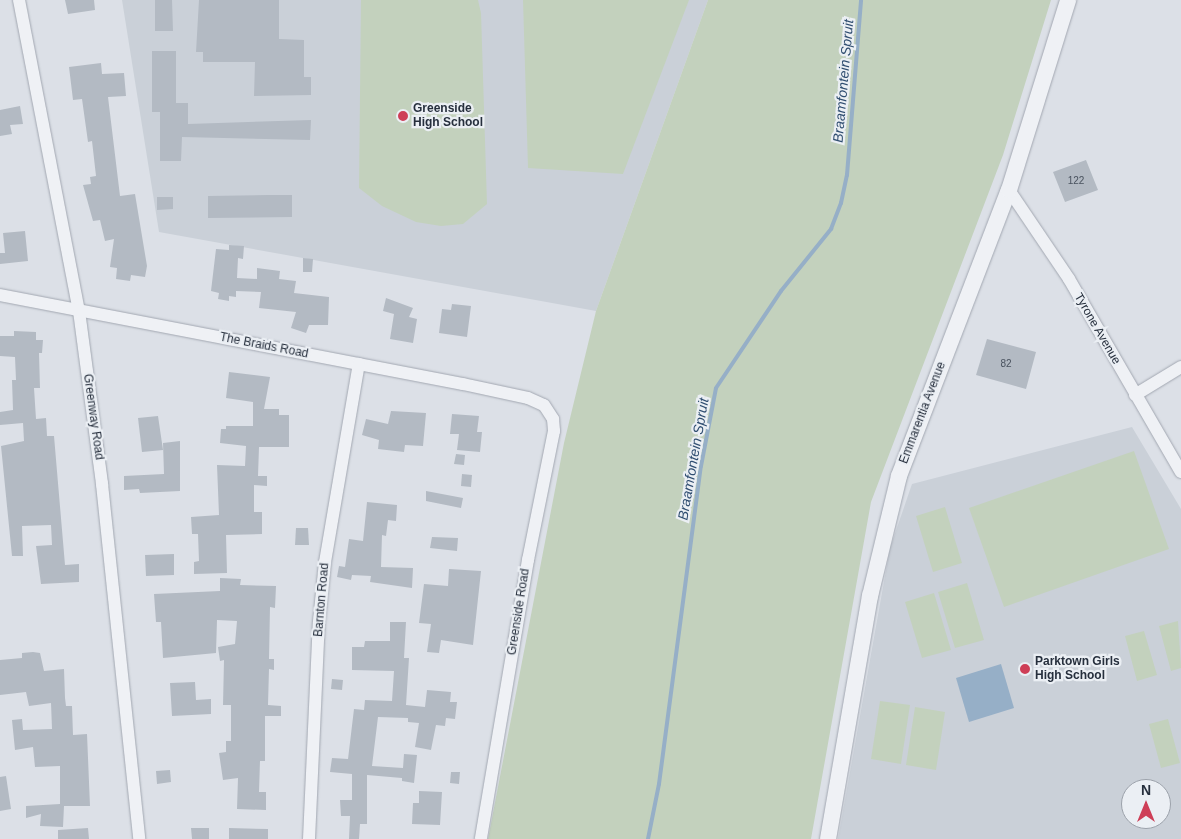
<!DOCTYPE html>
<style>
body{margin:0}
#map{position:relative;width:1181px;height:839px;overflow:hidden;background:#dce0e7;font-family:Arial,sans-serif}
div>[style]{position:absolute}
.built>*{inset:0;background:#cad0d8}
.green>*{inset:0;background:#c3d1bd}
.water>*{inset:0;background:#96afc7}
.stream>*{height:4px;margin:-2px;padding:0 2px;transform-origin:2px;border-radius:2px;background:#96afc7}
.building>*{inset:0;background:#b3bac3}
.roads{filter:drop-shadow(0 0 1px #a2a7b1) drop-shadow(0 0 1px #a2a7b1)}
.minor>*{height:12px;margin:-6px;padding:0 6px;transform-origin:6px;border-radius:6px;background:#eff1f5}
.tertiary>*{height:16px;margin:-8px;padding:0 8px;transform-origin:8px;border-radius:8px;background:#eff1f5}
.dots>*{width:14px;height:14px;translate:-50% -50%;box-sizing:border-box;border:2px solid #ebeff4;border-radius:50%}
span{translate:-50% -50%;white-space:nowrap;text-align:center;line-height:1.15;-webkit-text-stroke:4.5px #ebeff4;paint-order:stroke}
.number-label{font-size:10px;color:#49525e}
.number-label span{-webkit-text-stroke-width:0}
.poi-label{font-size:12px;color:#262f3d;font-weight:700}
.left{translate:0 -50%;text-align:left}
.street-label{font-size:12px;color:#262f3d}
.water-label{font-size:14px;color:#304e71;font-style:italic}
.north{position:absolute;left:1121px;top:779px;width:50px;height:50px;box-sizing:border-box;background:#ebeff4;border:1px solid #9ca2ab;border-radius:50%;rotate:0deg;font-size:14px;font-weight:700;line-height:20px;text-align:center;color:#262f3d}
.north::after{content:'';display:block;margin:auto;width:18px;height:22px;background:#ce3e57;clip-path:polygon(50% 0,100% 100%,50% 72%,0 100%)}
</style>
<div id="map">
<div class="built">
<i style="clip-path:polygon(122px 0,708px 0,596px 311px,159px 232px)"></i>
<i style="clip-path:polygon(evenodd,1132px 427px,1181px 509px,1181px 839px,838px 839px,890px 548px,912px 484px,1132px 427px,1131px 789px,1161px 789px,1161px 819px,1131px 819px,1131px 789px)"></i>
</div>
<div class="green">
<i style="clip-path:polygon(361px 0,478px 0,481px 13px,487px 204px,463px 224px,441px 226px,416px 222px,382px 206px,359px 188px)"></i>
<i style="clip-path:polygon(523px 0,689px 0,623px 174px,528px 168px)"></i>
<i style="clip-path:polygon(708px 0,1051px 0,1003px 155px,871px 502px,811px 839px,488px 839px,564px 443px,596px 311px)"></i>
<i style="clip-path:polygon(1134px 451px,1169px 549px,1004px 607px,969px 508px)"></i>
<i style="clip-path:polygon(945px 507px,962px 563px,933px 572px,916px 516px)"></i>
<i style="clip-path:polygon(967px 583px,984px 640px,955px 648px,938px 592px)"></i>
<i style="clip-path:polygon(934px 593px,951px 650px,922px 658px,905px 602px)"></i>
<i style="clip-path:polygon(1178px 621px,1181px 668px,1171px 671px,1159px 626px)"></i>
<i style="clip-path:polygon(1144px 631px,1157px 675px,1137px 681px,1125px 636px)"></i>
<i style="clip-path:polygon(880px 701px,910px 705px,901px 764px,871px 759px)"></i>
<i style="clip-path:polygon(915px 707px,945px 712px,936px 770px,906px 765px)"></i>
<i style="clip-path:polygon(1168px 719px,1180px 763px,1161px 768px,1149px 724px)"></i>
</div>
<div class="water">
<i style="clip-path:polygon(1001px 664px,1014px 708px,969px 722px,956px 678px)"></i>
</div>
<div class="stream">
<i style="left:648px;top:839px;width:56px;rotate:-78.7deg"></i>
<i style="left:659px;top:784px;width:321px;rotate:-82.5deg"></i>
<i style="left:701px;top:466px;width:79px;rotate:-79.1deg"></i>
<i style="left:716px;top:388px;width:117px;rotate:-56.2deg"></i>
<i style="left:781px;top:291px;width:80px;rotate:-51.1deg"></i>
<i style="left:831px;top:229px;width:28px;rotate:-69deg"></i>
<i style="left:841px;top:203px;width:29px;rotate:-78deg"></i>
<i style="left:847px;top:175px;width:176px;rotate:-85.4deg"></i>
</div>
<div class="building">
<i style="clip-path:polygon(65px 0,94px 0,95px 10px,68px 14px)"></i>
<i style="clip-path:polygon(155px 0,172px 0,173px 31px,155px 31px)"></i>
<i style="clip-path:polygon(199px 0,279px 0,279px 39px,304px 40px,304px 77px,311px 77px,311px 95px,254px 96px,255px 62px,203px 62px,203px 52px,196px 52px)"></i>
<i style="clip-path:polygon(152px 51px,176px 51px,176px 103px,188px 103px,188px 124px,311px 120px,310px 140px,182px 137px,181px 161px,160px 161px,160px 112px,152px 112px)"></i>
<i style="clip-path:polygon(101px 63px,102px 74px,124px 73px,126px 96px,108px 97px,120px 196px,135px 194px,147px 266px,145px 277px,131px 275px,130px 281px,116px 279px,117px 268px,110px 267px,114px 239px,105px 241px,100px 220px,93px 221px,83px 185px,91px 184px,90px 177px,96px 176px,92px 141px,88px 142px,82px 99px,73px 100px,69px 67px)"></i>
<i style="clip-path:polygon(20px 106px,23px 124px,10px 125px,12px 134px,0 136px,0 110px)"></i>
<i style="clip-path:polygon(1086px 160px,1098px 190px,1065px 202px,1053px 172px)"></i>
<i style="clip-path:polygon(268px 195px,292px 195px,292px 217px,208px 218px,208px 196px)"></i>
<i style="clip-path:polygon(157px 197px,173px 197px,173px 209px,157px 210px)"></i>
<i style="clip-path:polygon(25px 231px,28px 261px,0 264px,0 253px,5px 253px,3px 233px)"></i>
<i style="clip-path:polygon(229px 245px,244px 246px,243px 259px,238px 258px,237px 278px,257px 279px,257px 268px,280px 271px,279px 279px,296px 281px,294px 293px,329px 297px,328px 325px,309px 325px,306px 333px,291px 328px,296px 312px,259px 308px,261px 292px,236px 291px,236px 297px,229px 296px,229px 301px,218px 299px,219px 293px,211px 291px,216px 249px,229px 250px)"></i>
<i style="clip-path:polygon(303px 258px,313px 259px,312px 272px,303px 272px)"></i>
<i style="clip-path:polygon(386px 298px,413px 308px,409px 317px,417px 319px,413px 343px,390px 339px,394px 314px,383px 311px)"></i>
<i style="clip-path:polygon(452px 304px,471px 306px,467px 337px,439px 333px,442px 309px,451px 310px)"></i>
<i style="clip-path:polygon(14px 331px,36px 332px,36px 340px,43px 340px,42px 353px,39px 353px,40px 388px,34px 388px,36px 419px,46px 418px,47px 436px,54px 436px,65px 565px,79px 564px,79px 582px,41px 584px,36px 546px,52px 545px,51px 525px,22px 526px,23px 556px,12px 556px,1px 446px,24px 441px,23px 423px,0 425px,0 412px,13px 410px,12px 380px,16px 380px,15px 357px,0 356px,0 336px,14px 336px)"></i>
<i style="clip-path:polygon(987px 339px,1036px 352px,1026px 389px,976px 375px)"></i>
<i style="clip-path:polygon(229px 372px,270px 377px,264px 409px,279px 409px,279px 415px,289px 415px,289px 447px,259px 447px,258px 476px,267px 476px,267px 486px,254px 485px,254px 512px,262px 512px,262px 534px,226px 535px,227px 573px,194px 574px,194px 562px,199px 561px,198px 534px,192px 534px,191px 517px,219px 515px,217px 465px,245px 466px,246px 446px,220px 443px,221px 429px,226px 429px,226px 426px,253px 426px,253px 402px,226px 398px)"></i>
<i style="clip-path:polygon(391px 411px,426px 413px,423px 446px,405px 445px,404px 452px,378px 449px,379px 440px,362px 435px,366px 419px,388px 424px)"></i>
<i style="clip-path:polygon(452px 414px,479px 416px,477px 432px,482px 432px,480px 452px,457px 450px,459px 434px,450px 434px)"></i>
<i style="clip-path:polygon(158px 416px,163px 450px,142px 452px,138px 418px)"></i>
<i style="clip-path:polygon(180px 441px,180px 491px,140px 493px,139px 489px,124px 490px,124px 476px,164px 474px,163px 443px)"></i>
<i style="clip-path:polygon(456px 454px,465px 455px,464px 465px,454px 464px)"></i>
<i style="clip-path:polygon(462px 474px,472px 475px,471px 487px,461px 486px)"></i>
<i style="clip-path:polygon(426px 491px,463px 498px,461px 508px,426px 501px)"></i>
<i style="clip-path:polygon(367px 502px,397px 505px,396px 521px,388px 520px,386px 536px,382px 535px,381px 567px,413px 568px,412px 588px,370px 582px,371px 576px,352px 575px,351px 580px,337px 577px,339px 566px,345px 567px,349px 539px,363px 541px)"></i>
<i style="clip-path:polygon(296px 528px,308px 528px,309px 545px,295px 545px)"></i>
<i style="clip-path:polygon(432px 537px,458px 538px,457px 551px,430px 548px)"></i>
<i style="clip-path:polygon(174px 554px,174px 575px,146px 576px,145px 555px)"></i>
<i style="clip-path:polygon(449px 569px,481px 571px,473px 645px,441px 640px,439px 653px,427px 652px,431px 624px,419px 623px,424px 584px,448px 586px)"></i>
<i style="clip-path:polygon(220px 578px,241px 579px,240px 585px,276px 586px,275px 608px,270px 607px,269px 659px,274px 659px,274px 670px,269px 669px,268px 705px,281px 706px,281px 716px,265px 716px,265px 761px,260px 761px,259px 792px,266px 792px,266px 810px,237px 809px,238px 778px,223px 780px,219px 753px,226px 752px,226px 741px,231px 741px,231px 705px,223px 705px,224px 660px,220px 661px,218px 647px,235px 644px,237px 621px,217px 620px,216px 653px,163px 658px,161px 622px,156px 622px,154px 594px,220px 591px)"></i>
<i style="clip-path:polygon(390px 622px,406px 622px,404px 658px,409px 658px,406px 705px,425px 707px,427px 690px,451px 692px,450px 702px,457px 702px,455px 719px,446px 718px,445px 726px,436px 725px,431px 750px,415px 747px,419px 723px,408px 722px,408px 718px,378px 717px,372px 766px,403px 768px,404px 754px,417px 755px,414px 783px,402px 781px,402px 778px,367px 775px,367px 824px,360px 824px,359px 839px,349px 839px,350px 816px,341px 816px,340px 800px,352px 800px,352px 774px,330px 772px,332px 758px,348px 759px,354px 709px,364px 710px,365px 700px,392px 701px,394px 671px,352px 670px,352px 647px,364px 647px,365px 641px,390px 641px)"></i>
<i style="clip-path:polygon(33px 652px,40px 653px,44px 671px,64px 669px,65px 698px,66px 706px,72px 706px,73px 735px,87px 734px,90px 806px,64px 806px,63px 827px,40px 826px,41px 814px,26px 818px,26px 806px,60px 804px,60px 766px,35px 767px,33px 747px,15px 750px,12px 720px,22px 719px,23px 730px,52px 729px,51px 703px,29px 706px,26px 692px,0 695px,0 660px,22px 658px,22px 653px)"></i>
<i style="clip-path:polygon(332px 679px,343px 680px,342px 690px,331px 689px)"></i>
<i style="clip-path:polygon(195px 682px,196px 700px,211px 699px,211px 714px,172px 716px,170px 683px)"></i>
<i style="clip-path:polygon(170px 770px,171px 782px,157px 784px,156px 771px)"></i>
<i style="clip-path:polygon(451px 772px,460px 772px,459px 784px,450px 783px)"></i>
<i style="clip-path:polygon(6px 776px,11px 809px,0 811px,0 777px)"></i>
<i style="clip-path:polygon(419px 791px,442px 792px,440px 825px,412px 824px,413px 803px,419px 803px)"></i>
<i style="clip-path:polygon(88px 828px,89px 839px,58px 839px,58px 830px)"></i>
<i style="clip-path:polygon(191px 828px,209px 828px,209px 839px,192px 839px)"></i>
<i style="clip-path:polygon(229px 828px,268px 829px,268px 839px,229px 839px)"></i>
</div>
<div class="roads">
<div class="minor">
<i style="left:19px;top:0;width:317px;rotate:79.1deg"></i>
<i style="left:79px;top:311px;width:175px;rotate:82.4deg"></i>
<i style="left:102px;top:484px;width:357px;rotate:84deg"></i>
<i style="left:1009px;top:190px;width:107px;rotate:56deg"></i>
<i style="left:1069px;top:279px;width:223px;rotate:59.9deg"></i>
<i style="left:0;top:295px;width:471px;rotate:10.9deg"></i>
<i style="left:463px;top:384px;width:66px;rotate:12.2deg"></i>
<i style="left:528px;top:398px;width:17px;rotate:24deg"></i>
<i style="left:544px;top:405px;width:17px;rotate:57deg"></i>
<i style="left:553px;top:419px;width:12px;rotate:85deg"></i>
<i style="left:554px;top:431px;width:132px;rotate:101.4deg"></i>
<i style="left:528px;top:560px;width:283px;rotate:99.6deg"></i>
<i style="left:1135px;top:395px;width:54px;rotate:-31.3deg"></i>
<i style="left:309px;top:839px;width:217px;rotate:-87.4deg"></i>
<i style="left:319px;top:622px;width:60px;rotate:-84.3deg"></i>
<i style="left:325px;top:562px;width:201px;rotate:-80.3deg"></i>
</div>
<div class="tertiary">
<i style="left:828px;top:839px;width:247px;rotate:-80.2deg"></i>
<i style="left:870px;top:596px;width:123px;rotate:-76.4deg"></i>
<i style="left:899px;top:476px;width:306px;rotate:-69deg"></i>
<i style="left:1009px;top:190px;width:199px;rotate:-72.7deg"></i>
</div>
</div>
<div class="dots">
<i style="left:403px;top:116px;background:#ce3e57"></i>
<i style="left:1025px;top:669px;background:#ce3e57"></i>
</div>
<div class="number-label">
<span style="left:1076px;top:181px">122</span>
<span style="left:1006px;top:364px">82</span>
</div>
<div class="poi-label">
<span class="left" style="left:413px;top:116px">Greenside<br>High School</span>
<span class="left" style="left:1035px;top:669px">Parktown Girls<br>High School</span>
</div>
<div class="street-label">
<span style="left:1097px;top:329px;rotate:60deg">Tyrone Avenue</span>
<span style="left:264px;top:346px;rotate:11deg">The Braids Road</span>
<span style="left:923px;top:413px;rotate:-69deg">Emmarentia Avenue</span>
<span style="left:93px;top:417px;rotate:82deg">Greenway Road</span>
<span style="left:322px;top:600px;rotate:-85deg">Barnton Road</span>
<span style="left:519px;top:612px;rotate:-81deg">Greenside Road</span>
</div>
<div class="water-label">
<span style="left:843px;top:81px;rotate:-85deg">Braamfontein Spruit</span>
<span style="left:693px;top:459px;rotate:-80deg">Braamfontein Spruit</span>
</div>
<div class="north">N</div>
</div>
